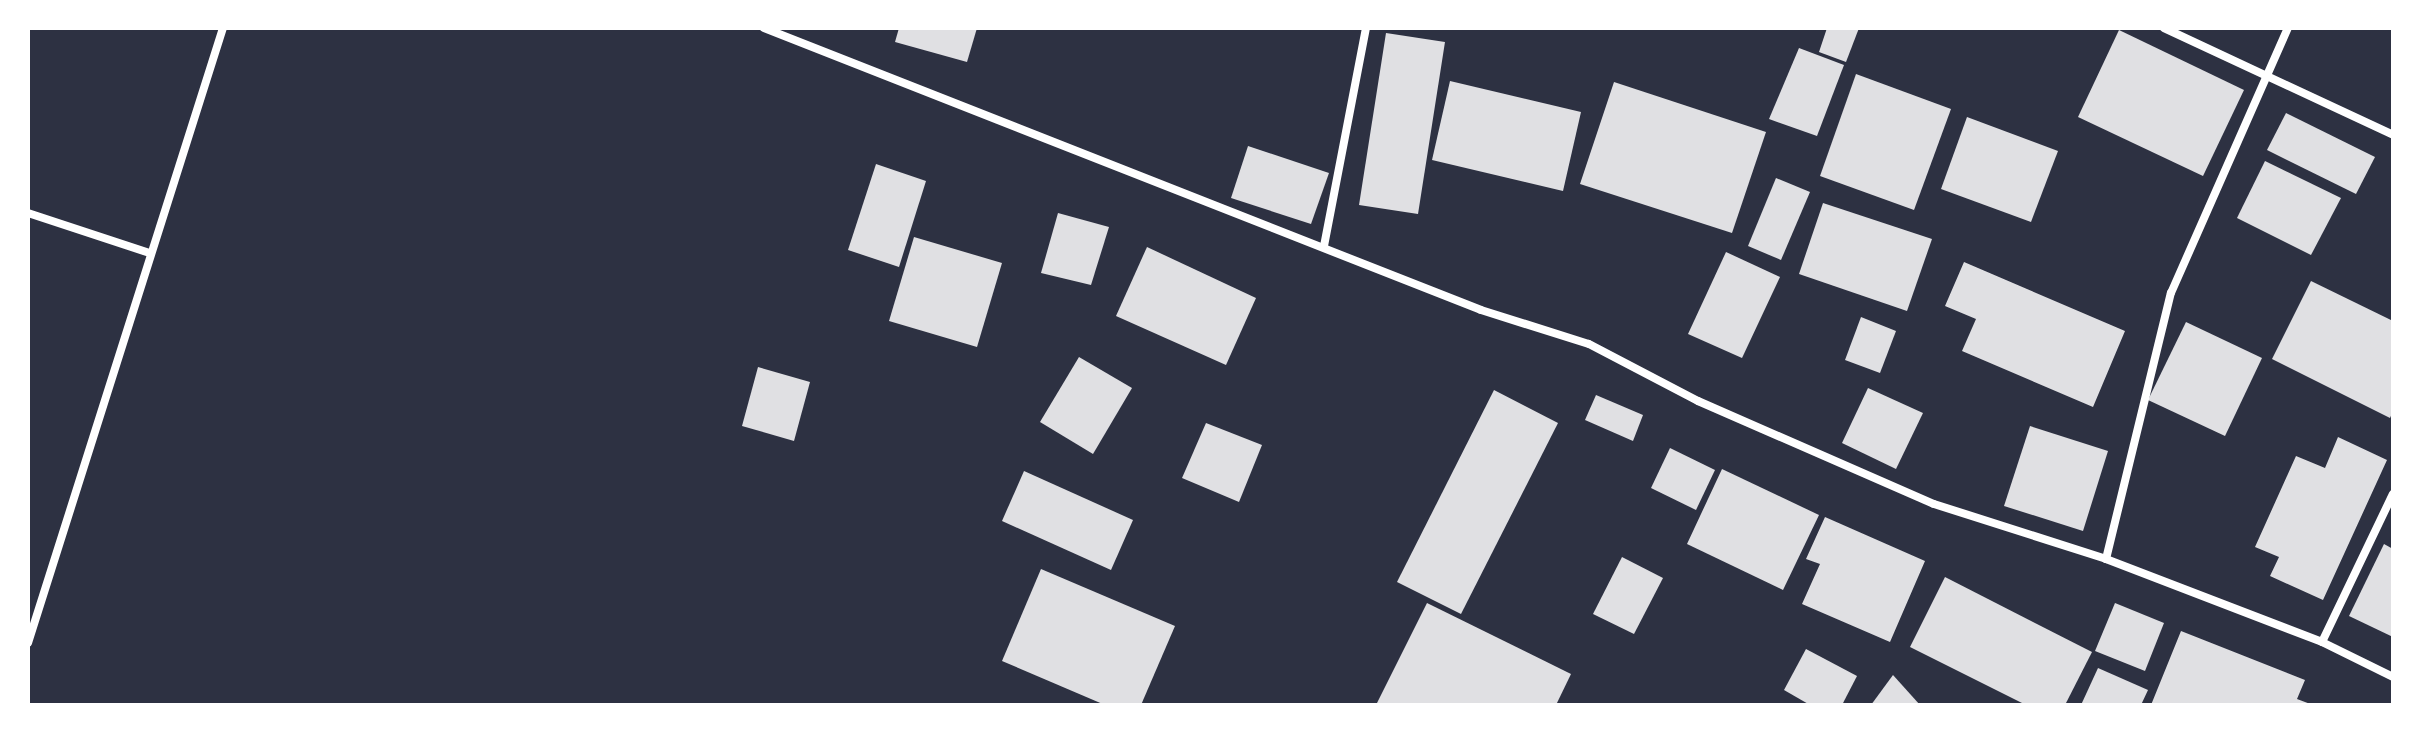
<!DOCTYPE html>
<style>
body{margin:0}
#map{position:relative;width:2421px;height:733px;overflow:hidden;background:#2d3142;font-family:"Space Grotesk",sans-serif}
div>[style]{position:absolute}
.building>*{inset:0;background:#e0e0e3}
.minor>*{height:8px;margin:-4px;padding:0 4px;transform-origin:4px;border-radius:4px;background:#fff}
span{translate:-50% -50%;white-space:nowrap;text-align:center;line-height:1.15;-webkit-text-stroke:6px #fff;paint-order:stroke}
.frame{position:absolute;inset:0;border:30px solid #fff;pointer-events:none}
</style>
<div id="map">
<div class="building">
<i style="clip-path:polygon(899px 28px,977px 28px,967px 62px,895px 42px)"></i>
<i style="clip-path:polygon(1827px 28px,1859px 28px,1846px 62px,1819px 52px)"></i>
<i style="clip-path:polygon(2119px 30px,2244px 90px,2203px 176px,2078px 117px)"></i>
<i style="clip-path:polygon(1386px 33px,1445px 42px,1418px 214px,1359px 205px)"></i>
<i style="clip-path:polygon(1799px 48px,1844px 65px,1817px 136px,1769px 119px)"></i>
<i style="clip-path:polygon(1856px 74px,1951px 109px,1914px 210px,1820px 176px)"></i>
<i style="clip-path:polygon(1450px 81px,1581px 112px,1563px 191px,1432px 160px)"></i>
<i style="clip-path:polygon(1614px 82px,1766px 132px,1732px 233px,1580px 184px)"></i>
<i style="clip-path:polygon(2286px 113px,2375px 157px,2356px 194px,2267px 150px)"></i>
<i style="clip-path:polygon(1967px 117px,2058px 151px,2031px 222px,1941px 189px)"></i>
<i style="clip-path:polygon(1248px 146px,1329px 173px,1311px 224px,1231px 198px)"></i>
<i style="clip-path:polygon(2265px 161px,2341px 198px,2311px 255px,2237px 218px)"></i>
<i style="clip-path:polygon(876px 164px,926px 181px,899px 267px,848px 250px)"></i>
<i style="clip-path:polygon(1776px 178px,1810px 192px,1781px 260px,1748px 246px)"></i>
<i style="clip-path:polygon(1823px 203px,1932px 239px,1907px 311px,1799px 274px)"></i>
<i style="clip-path:polygon(1058px 213px,1109px 227px,1091px 285px,1041px 273px)"></i>
<i style="clip-path:polygon(914px 237px,1002px 263px,977px 347px,889px 321px)"></i>
<i style="clip-path:polygon(1147px 247px,1256px 298px,1226px 365px,1116px 316px)"></i>
<i style="clip-path:polygon(1726px 252px,1780px 277px,1742px 358px,1688px 334px)"></i>
<i style="clip-path:polygon(1964px 262px,2125px 331px,2093px 407px,1962px 351px,1976px 319px,1945px 306px)"></i>
<i style="clip-path:polygon(2311px 281px,2393px 321px,2393px 411px,2390px 418px,2272px 359px)"></i>
<i style="clip-path:polygon(1861px 317px,1896px 331px,1880px 373px,1845px 360px)"></i>
<i style="clip-path:polygon(2186px 322px,2262px 358px,2225px 436px,2148px 400px)"></i>
<i style="clip-path:polygon(1079px 357px,1132px 388px,1093px 454px,1040px 422px)"></i>
<i style="clip-path:polygon(758px 367px,810px 382px,794px 441px,742px 426px)"></i>
<i style="clip-path:polygon(1868px 388px,1923px 413px,1896px 469px,1842px 443px)"></i>
<i style="clip-path:polygon(1494px 390px,1558px 423px,1461px 614px,1397px 582px)"></i>
<i style="clip-path:polygon(1596px 395px,1643px 415px,1633px 441px,1585px 420px)"></i>
<i style="clip-path:polygon(1206px 423px,1262px 445px,1239px 502px,1182px 478px)"></i>
<i style="clip-path:polygon(2030px 426px,2108px 451px,2083px 531px,2004px 506px)"></i>
<i style="clip-path:polygon(2338px 437px,2387px 460px,2323px 600px,2270px 576px,2279px 557px,2255px 547px,2296px 456px,2325px 468px)"></i>
<i style="clip-path:polygon(1670px 448px,1715px 470px,1696px 510px,1651px 488px)"></i>
<i style="clip-path:polygon(1722px 469px,1819px 515px,1783px 590px,1687px 544px)"></i>
<i style="clip-path:polygon(1024px 471px,1133px 520px,1111px 570px,1002px 521px)"></i>
<i style="clip-path:polygon(1825px 517px,1925px 561px,1890px 642px,1802px 604px,1820px 564px,1806px 559px)"></i>
<i style="clip-path:polygon(2384px 544px,2393px 549px,2393px 637px,2349px 616px)"></i>
<i style="clip-path:polygon(1622px 557px,1663px 578px,1634px 634px,1593px 614px)"></i>
<i style="clip-path:polygon(1041px 569px,1175px 626px,1141px 705px,1105px 705px,1002px 661px)"></i>
<i style="clip-path:polygon(1945px 577px,2092px 652px,2065px 705px,2026px 705px,1910px 647px)"></i>
<i style="clip-path:polygon(1427px 603px,1571px 674px,1556px 705px,1376px 705px)"></i>
<i style="clip-path:polygon(2115px 603px,2164px 623px,2145px 671px,2095px 651px)"></i>
<i style="clip-path:polygon(2181px 631px,2305px 680px,2297px 699px,2313px 705px,2151px 705px)"></i>
<i style="clip-path:polygon(1806px 649px,1857px 676px,1842px 705px,1810px 705px,1784px 690px)"></i>
<i style="clip-path:polygon(2098px 668px,2148px 690px,2141px 705px,2081px 705px)"></i>
<i style="clip-path:polygon(1893px 675px,1920px 705px,1871px 705px)"></i>
</div>
<div class="minor">
<i style="left:764px;top:28px;width:770px;rotate:21.47deg"></i>
<i style="left:1481px;top:310px;width:113px;rotate:17.5deg"></i>
<i style="left:1589px;top:344px;width:123px;rotate:27.6deg"></i>
<i style="left:1698px;top:401px;width:257px;rotate:23.6deg"></i>
<i style="left:1934px;top:504px;width:181px;rotate:17.7deg"></i>
<i style="left:2106px;top:559px;width:231px;rotate:21deg"></i>
<i style="left:2322px;top:642px;width:79px;rotate:26.2deg"></i>
<i style="left:2164px;top:28px;width:253px;rotate:25deg"></i>
<i style="left:28px;top:213px;width:128px;rotate:18.2deg"></i>
<i style="left:1324px;top:246px;width:222px;rotate:-79.1deg"></i>
<i style="left:2106px;top:559px;width:274px;rotate:-76.3deg"></i>
<i style="left:2171px;top:293px;width:290px;rotate:-66.2deg"></i>
<i style="left:2322px;top:642px;width:164px;rotate:-64.4deg"></i>
<i style="left:28px;top:643px;width:645px;rotate:-72.41deg"></i>
</div>
<div class="frame"></div>
</div>
